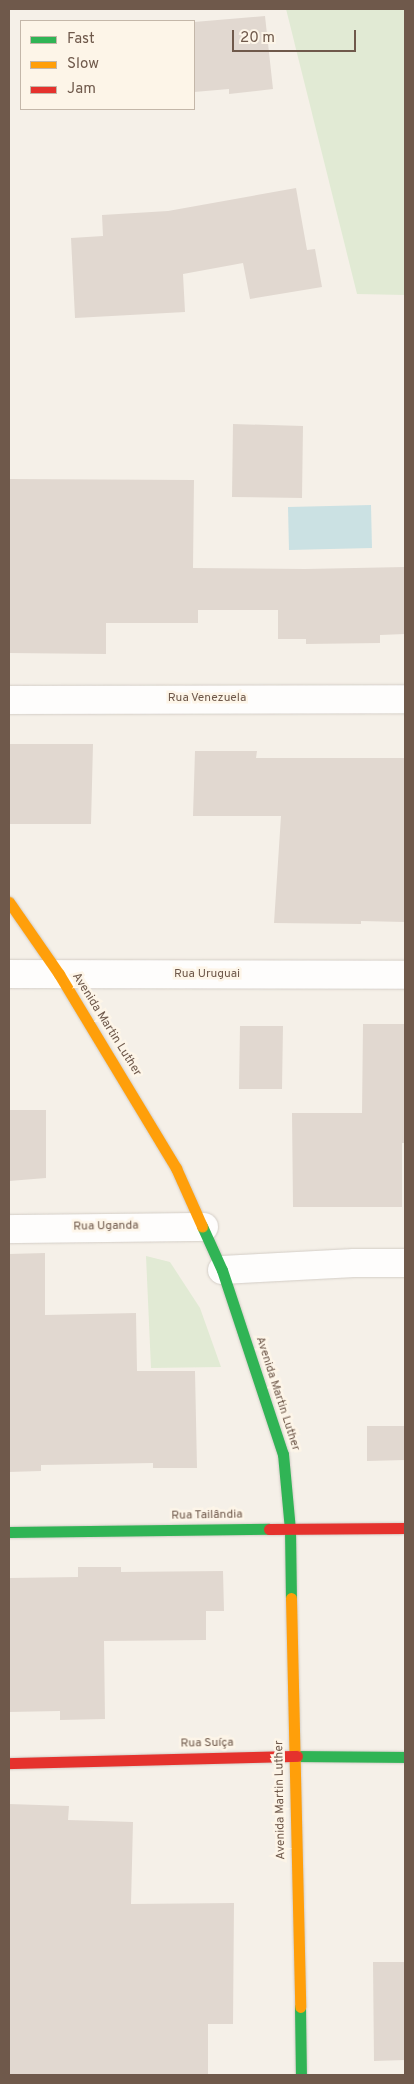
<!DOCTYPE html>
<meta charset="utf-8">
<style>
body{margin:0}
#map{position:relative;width:414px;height:2084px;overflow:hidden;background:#f5f0e8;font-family:Overpass,sans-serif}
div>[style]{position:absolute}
.green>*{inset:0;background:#e1ead4}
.water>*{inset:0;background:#cbe1e3}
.building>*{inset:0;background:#e1d8d0}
.roads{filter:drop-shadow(0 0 1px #d3cdc6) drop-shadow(0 0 1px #d3cdc6)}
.street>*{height:28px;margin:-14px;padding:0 14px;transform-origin:14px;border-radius:14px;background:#fefdfc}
.fast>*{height:11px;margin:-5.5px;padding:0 5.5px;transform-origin:5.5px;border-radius:5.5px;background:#30b455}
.slow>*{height:11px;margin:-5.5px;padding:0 5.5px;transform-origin:5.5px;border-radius:5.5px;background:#ff9f0a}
.jam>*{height:11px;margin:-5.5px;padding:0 5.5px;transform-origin:5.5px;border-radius:5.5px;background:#e5322d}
span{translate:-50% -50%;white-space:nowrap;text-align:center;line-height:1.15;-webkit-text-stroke:5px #fdf5e8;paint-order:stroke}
.street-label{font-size:12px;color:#6f594b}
.frame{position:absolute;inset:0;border:10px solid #6f594b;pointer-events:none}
.legend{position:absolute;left:20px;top:20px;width:175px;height:90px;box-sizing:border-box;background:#fdf5e8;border:1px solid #c4b7a9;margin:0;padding:6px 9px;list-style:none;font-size:15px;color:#6f594b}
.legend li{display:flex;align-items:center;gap:10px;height:25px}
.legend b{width:25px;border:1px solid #c4b7a9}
.scale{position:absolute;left:232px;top:30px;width:124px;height:22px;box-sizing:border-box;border:2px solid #6f594b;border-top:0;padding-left:6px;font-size:15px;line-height:18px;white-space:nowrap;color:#6f594b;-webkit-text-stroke:4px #fdf5e8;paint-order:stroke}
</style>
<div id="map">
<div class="green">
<i style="clip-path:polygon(286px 9px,405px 9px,405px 295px,357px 294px)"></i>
<i style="clip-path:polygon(146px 1256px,170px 1262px,200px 1308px,221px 1367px,151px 1368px)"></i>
</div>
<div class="water">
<i style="clip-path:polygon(371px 505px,372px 548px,289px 550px,288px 507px)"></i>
</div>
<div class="building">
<i style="clip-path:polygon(265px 16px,273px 89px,229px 94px,229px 89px,194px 92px,194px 22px)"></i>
<i style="clip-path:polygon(296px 188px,307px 250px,315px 249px,322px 287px,250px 299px,243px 263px,183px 274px,185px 312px,75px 318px,71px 238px,103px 236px,102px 215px,168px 211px)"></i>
<i style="clip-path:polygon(233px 424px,303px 426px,302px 498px,232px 497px)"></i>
<i style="clip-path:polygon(9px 479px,194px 480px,193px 568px,305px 569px,405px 567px,405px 634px,380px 635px,380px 643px,306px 644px,306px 639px,278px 639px,278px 610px,198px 610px,198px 623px,106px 623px,106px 654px,9px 653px)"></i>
<i style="clip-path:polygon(9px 744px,93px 744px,91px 824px,9px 824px)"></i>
<i style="clip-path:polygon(195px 751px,257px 751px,256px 758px,405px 758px,405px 922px,361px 921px,361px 924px,274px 923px,281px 816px,193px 816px)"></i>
<i style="clip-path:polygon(363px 1024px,405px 1024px,405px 1143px,402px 1143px,402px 1207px,293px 1207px,292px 1113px,362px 1113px)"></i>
<i style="clip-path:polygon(240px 1026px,283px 1026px,282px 1089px,239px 1089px)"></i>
<i style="clip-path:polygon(9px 1110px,46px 1110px,46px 1178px,9px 1181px)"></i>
<i style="clip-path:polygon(45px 1253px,45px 1315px,136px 1313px,137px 1371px,195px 1371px,197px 1468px,153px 1468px,153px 1463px,41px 1465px,41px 1471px,9px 1472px,9px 1254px)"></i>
<i style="clip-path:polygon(367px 1426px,405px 1426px,405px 1460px,367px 1461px)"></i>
<i style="clip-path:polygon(78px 1567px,121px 1567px,121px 1572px,223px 1571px,224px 1611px,206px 1611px,206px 1640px,104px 1641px,105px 1719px,60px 1720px,60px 1711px,9px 1712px,9px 1578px,78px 1577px)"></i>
<i style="clip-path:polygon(9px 1804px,69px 1806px,68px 1820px,133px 1822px,131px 1904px,234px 1903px,233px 2024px,208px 2024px,208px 2075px,9px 2075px)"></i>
<i style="clip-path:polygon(373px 1962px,405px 1962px,405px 2060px,374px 2061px)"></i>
</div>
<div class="roads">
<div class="street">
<i style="left:9px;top:700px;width:396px;rotate:-0.1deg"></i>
<i style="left:9px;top:974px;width:396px;rotate:0.1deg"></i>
<i style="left:9px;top:1229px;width:195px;rotate:-0.6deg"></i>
<i style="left:222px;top:1270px;width:132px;rotate:-3deg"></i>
<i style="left:354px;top:1263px;width:51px"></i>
</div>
<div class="fast">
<i style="left:202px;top:1226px;width:48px;rotate:65.6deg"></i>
<i style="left:222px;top:1270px;width:194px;rotate:71.7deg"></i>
<i style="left:283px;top:1454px;width:75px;rotate:84.7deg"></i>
<i style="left:290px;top:1529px;width:69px;rotate:89.2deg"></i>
<i style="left:9px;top:1532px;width:260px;rotate:-0.7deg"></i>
<i style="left:297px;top:1756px;width:108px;rotate:0.5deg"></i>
<i style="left:300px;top:2007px;width:68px;rotate:89.2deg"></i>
</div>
<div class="slow">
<i style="left:9px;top:902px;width:88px;rotate:55.2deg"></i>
<i style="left:59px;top:974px;width:227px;rotate:58.9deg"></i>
<i style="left:176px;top:1168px;width:64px;rotate:65.9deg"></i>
<i style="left:291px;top:1598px;width:409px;rotate:88.7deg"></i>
</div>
<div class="jam">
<i style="left:269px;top:1529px;width:136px;rotate:-0.4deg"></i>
<i style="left:9px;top:1763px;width:288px;rotate:-1.4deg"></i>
</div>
</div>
<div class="street-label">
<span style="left:207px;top:699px">Rua Venezuela</span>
<span style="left:207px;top:975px">Rua Uruguai</span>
<span style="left:106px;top:1025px;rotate:58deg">Avenida Martin Luther</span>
<span style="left:106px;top:1227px;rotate:-1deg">Rua Uganda</span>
<span style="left:277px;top:1394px;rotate:72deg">Avenida Martin Luther</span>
<span style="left:207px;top:1516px;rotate:-1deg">Rua Tailândia</span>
<span style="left:207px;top:1744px;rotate:-1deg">Rua Suíça</span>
<span style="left:281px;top:1800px;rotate:-91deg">Avenida Martin Luther</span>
</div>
<div class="frame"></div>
<ul class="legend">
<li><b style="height:6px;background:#30b455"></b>Fast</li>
<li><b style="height:6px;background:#ff9f0a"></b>Slow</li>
<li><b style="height:6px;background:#e5322d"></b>Jam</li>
</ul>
<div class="scale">20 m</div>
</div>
